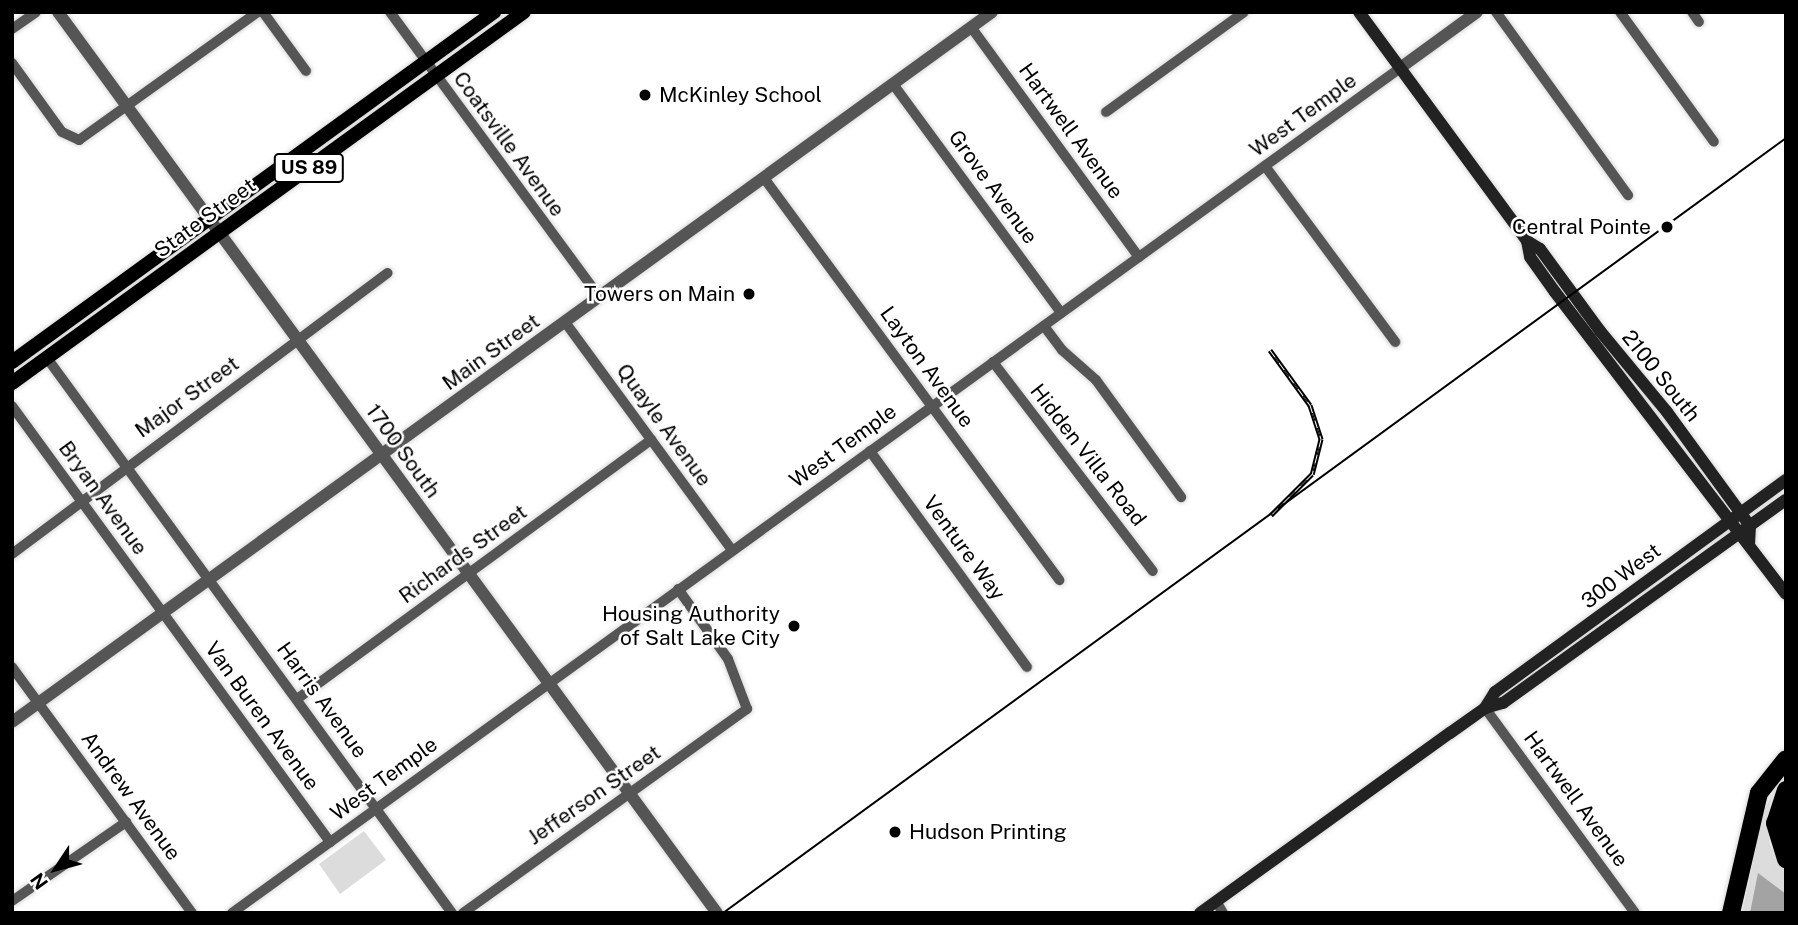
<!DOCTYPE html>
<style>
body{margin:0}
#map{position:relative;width:1798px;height:925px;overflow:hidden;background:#fff;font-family:"Public Sans",sans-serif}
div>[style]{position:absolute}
.green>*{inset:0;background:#dcdcdc}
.water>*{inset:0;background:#a3a3a3}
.roads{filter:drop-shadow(0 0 2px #dbdbdb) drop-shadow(0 0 2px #dbdbdb)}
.minor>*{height:10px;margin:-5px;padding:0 5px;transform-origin:5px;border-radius:5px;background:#555}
.tertiary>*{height:12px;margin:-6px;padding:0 6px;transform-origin:6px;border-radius:6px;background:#555}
.secondary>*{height:12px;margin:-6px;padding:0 6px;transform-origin:6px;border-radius:6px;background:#222}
.primary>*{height:14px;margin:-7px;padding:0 7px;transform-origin:7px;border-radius:7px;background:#000}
.motorway>*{height:18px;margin:-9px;padding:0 9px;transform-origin:9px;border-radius:9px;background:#000}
.tram>*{height:2px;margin:-1px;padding:0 1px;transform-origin:1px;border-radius:1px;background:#000}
.rail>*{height:5px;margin-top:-2.5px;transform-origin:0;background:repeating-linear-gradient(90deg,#fff 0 8px,#000 0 16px);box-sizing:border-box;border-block:2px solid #000}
.dots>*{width:19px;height:19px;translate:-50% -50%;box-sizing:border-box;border:4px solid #fff;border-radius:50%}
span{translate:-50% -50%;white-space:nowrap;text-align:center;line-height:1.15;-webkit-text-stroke:5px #fff;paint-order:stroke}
.shield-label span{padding:2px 5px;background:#fff;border:2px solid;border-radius:5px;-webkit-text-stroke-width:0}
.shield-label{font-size:19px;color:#000;font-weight:700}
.poi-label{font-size:21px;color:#000}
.left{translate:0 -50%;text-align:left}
.right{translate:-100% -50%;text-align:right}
.street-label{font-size:21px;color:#000}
.frame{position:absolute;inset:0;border:14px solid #000;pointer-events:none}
.north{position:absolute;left:21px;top:834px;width:70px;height:70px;-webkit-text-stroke:5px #fff;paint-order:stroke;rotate:234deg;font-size:19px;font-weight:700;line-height:28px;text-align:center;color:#000}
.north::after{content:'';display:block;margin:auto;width:24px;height:32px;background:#000;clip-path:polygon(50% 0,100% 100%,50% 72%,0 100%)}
</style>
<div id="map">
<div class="green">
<i style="clip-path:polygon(1784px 774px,1772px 797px,1767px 819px,1770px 845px,1786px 872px,1786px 913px,1742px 913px,1764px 810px)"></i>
<i style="clip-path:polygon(364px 831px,386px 860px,340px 894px,319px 864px)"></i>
</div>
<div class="water">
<i style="clip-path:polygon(1758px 873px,1786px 894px,1786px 913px,1750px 913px)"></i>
</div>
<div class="roads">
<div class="minor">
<i style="left:263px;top:12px;width:73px;rotate:53.9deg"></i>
<i style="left:390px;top:12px;width:353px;rotate:53.7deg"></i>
<i style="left:1496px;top:12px;width:226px;rotate:54.2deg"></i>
<i style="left:1620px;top:12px;width:160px;rotate:54.1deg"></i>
<i style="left:1692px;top:12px;width:12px;rotate:55deg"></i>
<i style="left:971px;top:27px;width:285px;rotate:53.9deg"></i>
<i style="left:12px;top:29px;width:29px;rotate:-35deg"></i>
<i style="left:12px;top:63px;width:85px;rotate:54.1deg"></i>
<i style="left:62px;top:132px;width:19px;rotate:25deg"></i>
<i style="left:79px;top:140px;width:220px;rotate:-35.6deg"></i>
<i style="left:893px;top:84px;width:284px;rotate:53.7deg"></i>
<i style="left:1106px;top:112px;width:170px;rotate:-35.9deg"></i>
<i style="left:1265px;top:166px;width:219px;rotate:53.5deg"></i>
<i style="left:764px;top:178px;width:499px;rotate:53.7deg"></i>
<i style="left:565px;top:322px;width:283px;rotate:53.8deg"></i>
<i style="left:1044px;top:326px;width:30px;rotate:53deg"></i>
<i style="left:1062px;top:350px;width:45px;rotate:41.4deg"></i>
<i style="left:1096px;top:380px;width:145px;rotate:54deg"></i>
<i style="left:47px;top:358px;width:687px;rotate:53.88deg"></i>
<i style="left:993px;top:362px;width:263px;rotate:52.6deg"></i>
<i style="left:12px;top:406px;width:540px;rotate:53.89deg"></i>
<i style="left:870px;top:451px;width:267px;rotate:54deg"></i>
<i style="left:12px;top:554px;width:469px;rotate:-36.8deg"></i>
<i style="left:12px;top:667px;width:305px;rotate:53.8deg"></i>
<i style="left:297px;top:699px;width:439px;rotate:-36.2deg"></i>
<i style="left:1485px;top:708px;width:254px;rotate:53.8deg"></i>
<i style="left:12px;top:901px;width:139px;rotate:-34.7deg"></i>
<i style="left:1216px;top:901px;width:14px;rotate:60deg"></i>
<i style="left:232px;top:913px;width:1442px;rotate:-35.88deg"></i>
<i style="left:463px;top:913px;width:350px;rotate:-35.7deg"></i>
<i style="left:747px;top:709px;width:53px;rotate:-110.8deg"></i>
<i style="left:728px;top:659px;width:86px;rotate:-125.5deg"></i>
</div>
<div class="tertiary">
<i style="left:58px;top:12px;width:1116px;rotate:53.82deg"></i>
<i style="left:1400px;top:68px;width:95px;rotate:-36deg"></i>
<i style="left:12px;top:722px;width:1210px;rotate:-35.92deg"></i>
</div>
<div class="secondary">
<i style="left:1359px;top:12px;width:284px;rotate:53.7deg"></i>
<i style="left:1527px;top:241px;width:15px;rotate:32deg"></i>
<i style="left:1540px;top:249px;width:102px;rotate:53.8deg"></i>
<i style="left:1600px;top:331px;width:105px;rotate:50.4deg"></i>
<i style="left:1667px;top:412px;width:141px;rotate:53.9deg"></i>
<i style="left:1750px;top:526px;width:17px;rotate:93deg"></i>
<i style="left:1527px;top:241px;width:16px;rotate:79deg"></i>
<i style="left:1530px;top:257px;width:43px;rotate:54.5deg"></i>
<i style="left:1555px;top:292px;width:380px;rotate:52.6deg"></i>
<i style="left:1485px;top:708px;width:19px;rotate:-16deg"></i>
<i style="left:1503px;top:703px;width:348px;rotate:-35.7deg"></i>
<i style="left:1200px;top:913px;width:308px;rotate:-35.8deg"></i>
<i style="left:1450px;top:733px;width:43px;rotate:-35.5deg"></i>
<i style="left:1485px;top:708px;width:19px;rotate:-58deg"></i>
<i style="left:1495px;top:692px;width:360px;rotate:-36.1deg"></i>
</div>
<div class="primary">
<i style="left:12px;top:362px;width:596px;rotate:-35.98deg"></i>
<i style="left:12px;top:383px;width:632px;rotate:-35.93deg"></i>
</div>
<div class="motorway">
<i style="left:1786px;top:790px;width:35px;rotate:108deg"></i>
<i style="left:1775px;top:823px;width:38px;rotate:73deg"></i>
<i style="left:1731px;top:913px;width:123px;rotate:-76.9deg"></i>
<i style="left:1759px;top:793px;width:43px;rotate:-51.5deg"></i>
</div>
</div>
<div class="tram">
<i style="left:723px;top:913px;width:1316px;rotate:-36.09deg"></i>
</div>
<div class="rail">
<i style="left:1270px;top:350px;width:68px;rotate:54deg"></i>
<i style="left:1310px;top:405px;width:36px;rotate:72deg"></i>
<i style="left:1321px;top:439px;width:36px;rotate:104deg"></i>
<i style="left:1312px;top:474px;width:58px;rotate:135deg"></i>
</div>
<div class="dots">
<i style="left:645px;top:95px;background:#000"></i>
<i style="left:1667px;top:227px;background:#000"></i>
<i style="left:749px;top:294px;background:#000"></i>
<i style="left:794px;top:626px;background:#000"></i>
<i style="left:895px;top:832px;background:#000"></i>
</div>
<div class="shield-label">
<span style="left:309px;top:168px">US 89</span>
</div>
<div class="poi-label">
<span class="left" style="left:659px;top:95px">McKinley School</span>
<span class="right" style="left:1651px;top:227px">Central Pointe</span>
<span class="right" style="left:735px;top:294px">Towers on Main</span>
<span class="right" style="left:780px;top:626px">Housing Authority<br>of Salt Lake City</span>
<span class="left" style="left:909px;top:832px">Hudson Printing</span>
</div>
<div class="street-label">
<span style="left:1303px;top:115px;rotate:-36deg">West Temple</span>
<span style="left:1071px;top:131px;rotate:54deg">Hartwell Avenue</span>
<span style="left:509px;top:144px;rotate:54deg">Coatsville Avenue</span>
<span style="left:993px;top:187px;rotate:54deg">Grove Avenue</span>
<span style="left:205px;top:218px;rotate:-36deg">State Street</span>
<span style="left:491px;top:352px;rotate:-36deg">Main Street</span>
<span style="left:927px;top:367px;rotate:54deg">Layton Avenue</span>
<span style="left:1661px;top:376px;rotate:51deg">2100 South</span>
<span style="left:187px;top:397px;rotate:-36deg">Major Street</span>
<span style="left:664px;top:425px;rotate:54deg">Quayle Avenue</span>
<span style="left:843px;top:446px;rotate:-36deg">West Temple</span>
<span style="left:403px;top:451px;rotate:54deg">1700 South</span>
<span style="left:1088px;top:455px;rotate:52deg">Hidden Villa Road</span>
<span style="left:103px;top:498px;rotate:54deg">Bryan Avenue</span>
<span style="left:964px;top:548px;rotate:54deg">Venture Way</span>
<span style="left:463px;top:554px;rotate:-36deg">Richards Street</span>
<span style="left:1621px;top:576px;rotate:-37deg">300 West</span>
<span style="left:322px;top:700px;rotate:54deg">Harris Avenue</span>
<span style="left:262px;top:716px;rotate:54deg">Van Buren Avenue</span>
<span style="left:384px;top:779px;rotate:-36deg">West Temple</span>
<span style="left:594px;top:795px;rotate:-35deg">Jefferson Street</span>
<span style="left:131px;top:796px;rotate:54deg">Andrew Avenue</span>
<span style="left:1576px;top:799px;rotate:54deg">Hartwell Avenue</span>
</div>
<div class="frame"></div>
<div class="north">N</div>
</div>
